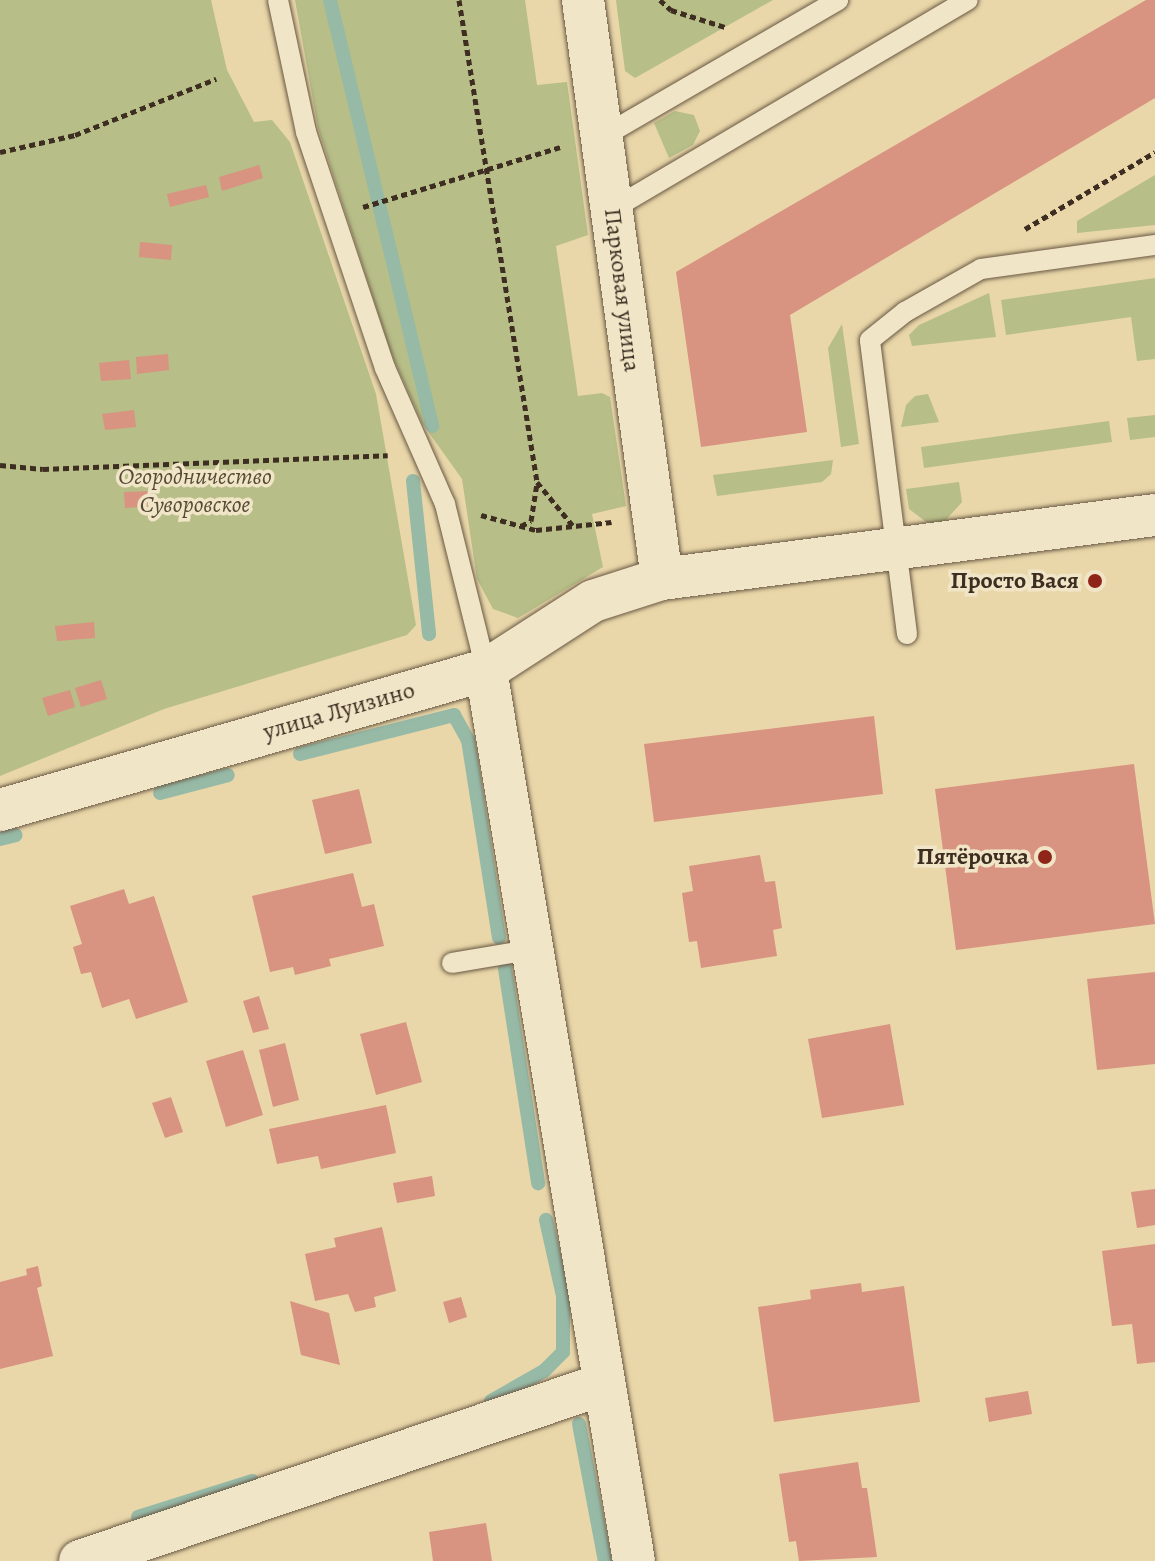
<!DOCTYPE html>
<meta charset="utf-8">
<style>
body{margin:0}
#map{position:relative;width:1155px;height:1561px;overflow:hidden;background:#e9d7a9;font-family:Alegreya,serif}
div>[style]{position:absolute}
.green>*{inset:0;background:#b7be87}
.stream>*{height:14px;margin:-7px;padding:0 7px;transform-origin:7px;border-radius:7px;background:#97baa7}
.building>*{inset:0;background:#d89381}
.path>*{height:5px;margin-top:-2.5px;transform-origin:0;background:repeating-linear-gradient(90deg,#3e2e22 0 6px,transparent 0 10px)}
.roads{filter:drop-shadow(0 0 2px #695844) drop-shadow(0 0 2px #695844)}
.lane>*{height:20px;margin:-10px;padding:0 10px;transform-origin:10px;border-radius:10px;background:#f1e5c7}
.street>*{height:42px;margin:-21px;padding:0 21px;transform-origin:21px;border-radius:21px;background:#f1e5c7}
.dots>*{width:22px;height:22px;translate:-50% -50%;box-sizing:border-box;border:4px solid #f1e5c7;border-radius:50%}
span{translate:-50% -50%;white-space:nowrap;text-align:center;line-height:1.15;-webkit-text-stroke:7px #f1e5c7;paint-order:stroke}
.street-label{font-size:24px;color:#3e2e22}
.park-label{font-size:24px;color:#564b36;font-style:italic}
.poi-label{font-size:24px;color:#3e2e22;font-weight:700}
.right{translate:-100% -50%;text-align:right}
</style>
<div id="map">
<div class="green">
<i style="clip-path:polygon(0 0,211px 0,227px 70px,254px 122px,272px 120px,290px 142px,376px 394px,416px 625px,407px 635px,164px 709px,0 776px)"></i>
<i style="clip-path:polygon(295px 0,525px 0,537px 85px,567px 82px,588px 235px,556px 246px,578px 396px,602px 393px,610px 397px,626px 506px,592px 514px,603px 567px,518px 618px,493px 609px,477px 579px,462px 479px,422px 423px,391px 353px,318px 128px)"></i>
<i style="clip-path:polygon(616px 0,773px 0,635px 78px,625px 71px)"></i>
<i style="clip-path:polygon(675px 111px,694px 115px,700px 131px,693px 145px,669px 158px,654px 123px)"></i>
<i style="clip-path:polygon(1155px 175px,1155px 225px,1077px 233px,1077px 221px)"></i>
<i style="clip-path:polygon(1155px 278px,1155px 359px,1137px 361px,1131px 317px,1006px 335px,1001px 300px)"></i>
<i style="clip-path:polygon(989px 293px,996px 337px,912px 346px,909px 335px,919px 325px)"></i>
<i style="clip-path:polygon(842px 324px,859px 444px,841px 447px,828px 348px)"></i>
<i style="clip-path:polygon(928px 394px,939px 422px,901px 427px,906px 405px,915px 396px)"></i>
<i style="clip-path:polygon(1155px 415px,1155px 437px,1130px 440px,1127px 418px)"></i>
<i style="clip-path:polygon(1109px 421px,1112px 442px,924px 468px,921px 447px)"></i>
<i style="clip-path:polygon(833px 460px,831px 474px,822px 482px,717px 496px,713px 475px)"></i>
<i style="clip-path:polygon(959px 482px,962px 502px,945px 521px,929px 524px,909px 509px,906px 489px)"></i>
</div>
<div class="stream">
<i style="left:330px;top:0;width:438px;rotate:76.5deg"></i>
<i style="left:413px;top:481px;width:154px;rotate:84deg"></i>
<i style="left:300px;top:754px;width:159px;rotate:-14.2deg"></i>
<i style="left:454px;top:715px;width:29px;rotate:61deg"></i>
<i style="left:468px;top:740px;width:200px;rotate:81.1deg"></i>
<i style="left:160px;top:793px;width:70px;rotate:-14.8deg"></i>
<i style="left:0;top:839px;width:16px;rotate:-14deg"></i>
<i style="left:505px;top:969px;width:217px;rotate:81.2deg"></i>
<i style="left:491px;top:1401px;width:61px;rotate:-29.5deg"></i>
<i style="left:544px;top:1371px;width:27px;rotate:-45deg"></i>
<i style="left:563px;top:1352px;width:56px;rotate:-90deg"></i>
<i style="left:563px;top:1296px;width:78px;rotate:-102.6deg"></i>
<i style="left:579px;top:1424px;width:139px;rotate:79.3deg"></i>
<i style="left:138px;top:1517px;width:120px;rotate:-17.5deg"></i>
</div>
<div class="building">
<i style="clip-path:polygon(1146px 0,1155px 0,1155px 98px,790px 315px,807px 432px,701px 447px,676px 272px)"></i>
<i style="clip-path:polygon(259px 165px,263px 178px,222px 191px,219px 177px)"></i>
<i style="clip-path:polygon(206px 185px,209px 197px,170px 207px,167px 194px)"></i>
<i style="clip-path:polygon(140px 242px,172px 245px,171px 260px,139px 257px)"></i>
<i style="clip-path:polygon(168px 354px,169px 370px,137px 374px,136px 357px)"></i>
<i style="clip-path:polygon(129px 360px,131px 379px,101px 381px,99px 363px)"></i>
<i style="clip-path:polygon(134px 410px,136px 427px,105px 430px,102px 414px)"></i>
<i style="clip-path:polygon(151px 491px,152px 506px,125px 508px,124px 492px)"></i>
<i style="clip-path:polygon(94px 622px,95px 638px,57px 641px,55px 626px)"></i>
<i style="clip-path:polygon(101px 680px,107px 699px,81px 707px,75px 688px)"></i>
<i style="clip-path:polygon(70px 690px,75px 707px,48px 716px,42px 698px)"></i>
<i style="clip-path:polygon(874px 716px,883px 794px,654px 822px,644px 744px)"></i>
<i style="clip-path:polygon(1134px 764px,1155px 924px,956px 950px,935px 789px)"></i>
<i style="clip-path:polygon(359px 789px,372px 843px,325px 854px,312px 800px)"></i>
<i style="clip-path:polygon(760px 855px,765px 882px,775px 881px,782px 928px,773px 930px,777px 956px,701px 968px,697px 941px,689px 942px,682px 893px,693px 891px,689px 866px)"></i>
<i style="clip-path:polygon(353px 873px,362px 907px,374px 904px,384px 946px,329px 959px,331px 966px,295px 975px,293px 967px,270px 972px,252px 896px)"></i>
<i style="clip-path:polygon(124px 889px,129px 904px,154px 896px,188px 1002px,136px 1019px,129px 999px,102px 1008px,91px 972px,81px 974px,73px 947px,82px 944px,70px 906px)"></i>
<i style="clip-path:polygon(1155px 972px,1155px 1064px,1097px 1070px,1087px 979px)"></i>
<i style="clip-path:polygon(259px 996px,269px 1029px,253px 1033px,243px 1001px)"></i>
<i style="clip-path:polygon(406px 1022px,422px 1082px,376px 1095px,360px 1034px)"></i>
<i style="clip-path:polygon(890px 1024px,904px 1105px,822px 1118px,808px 1039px)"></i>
<i style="clip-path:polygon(285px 1043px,299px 1100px,273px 1107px,259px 1050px)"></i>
<i style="clip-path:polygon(243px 1050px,263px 1115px,226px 1127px,206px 1061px)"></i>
<i style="clip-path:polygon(171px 1097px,183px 1132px,165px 1138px,152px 1103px)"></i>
<i style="clip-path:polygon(386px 1105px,396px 1153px,321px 1169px,318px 1156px,277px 1164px,269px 1129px)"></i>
<i style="clip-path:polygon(432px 1176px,435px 1196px,397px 1203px,393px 1183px)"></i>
<i style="clip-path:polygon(1155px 1189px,1155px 1225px,1137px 1228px,1131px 1192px)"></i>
<i style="clip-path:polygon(382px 1227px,396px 1291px,374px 1297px,376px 1307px,355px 1312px,348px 1294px,315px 1301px,305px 1254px,336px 1247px,334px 1238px)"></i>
<i style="clip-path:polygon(1155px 1244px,1155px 1362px,1137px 1364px,1132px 1324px,1112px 1326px,1102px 1251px)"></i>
<i style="clip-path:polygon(38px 1266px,42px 1286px,37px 1288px,53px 1356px,0 1369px,0 1282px,27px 1275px,26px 1269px)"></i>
<i style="clip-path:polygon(861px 1283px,862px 1292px,904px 1286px,920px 1402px,774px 1422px,758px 1307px,811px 1299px,810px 1290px)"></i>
<i style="clip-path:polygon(461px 1297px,467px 1317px,449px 1323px,443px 1302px)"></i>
<i style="clip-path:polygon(290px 1301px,329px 1313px,340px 1365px,301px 1355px)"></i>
<i style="clip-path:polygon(1028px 1391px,1032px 1414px,989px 1422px,985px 1398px)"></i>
<i style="clip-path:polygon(858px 1462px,862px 1488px,867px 1488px,877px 1557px,799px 1561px,796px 1541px,789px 1542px,779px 1474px)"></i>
<i style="clip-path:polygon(486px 1523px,492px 1561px,433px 1561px,429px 1532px)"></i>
</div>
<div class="path">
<i style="left:459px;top:0;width:488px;rotate:80.8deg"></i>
<i style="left:537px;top:482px;width:58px;rotate:50.6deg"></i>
<i style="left:660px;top:0;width:15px;rotate:42deg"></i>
<i style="left:671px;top:10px;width:57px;rotate:17.5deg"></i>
<i style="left:0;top:152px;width:77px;rotate:-12.8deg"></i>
<i style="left:75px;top:135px;width:152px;rotate:-21.7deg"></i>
<i style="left:363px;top:207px;width:206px;rotate:-16.9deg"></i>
<i style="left:1025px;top:229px;width:151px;rotate:-30.6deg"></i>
<i style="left:0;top:465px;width:43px;rotate:5.3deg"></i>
<i style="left:43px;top:469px;width:345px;rotate:-2.3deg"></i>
<i style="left:481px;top:515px;width:57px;rotate:15.3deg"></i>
<i style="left:536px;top:530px;width:76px;rotate:-6deg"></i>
<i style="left:521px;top:526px;width:11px;rotate:-27deg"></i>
<i style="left:531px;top:521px;width:38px;rotate:-81deg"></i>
</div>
<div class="roads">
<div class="lane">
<i style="left:278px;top:0;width:135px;rotate:78deg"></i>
<i style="left:306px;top:132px;width:249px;rotate:71.5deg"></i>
<i style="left:385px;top:368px;width:149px;rotate:66.2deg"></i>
<i style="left:445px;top:504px;width:171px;rotate:76.1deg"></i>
<i style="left:602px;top:137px;width:273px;rotate:-30.1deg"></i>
<i style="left:611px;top:210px;width:414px;rotate:-30.5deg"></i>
<i style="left:907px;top:634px;width:296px;rotate:-97.2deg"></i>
<i style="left:870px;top:340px;width:45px;rotate:-38.7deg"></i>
<i style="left:905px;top:312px;width:87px;rotate:-29.5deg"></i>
<i style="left:981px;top:269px;width:176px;rotate:-7.9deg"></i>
<i style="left:452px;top:963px;width:84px;rotate:-9.6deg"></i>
</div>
<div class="street">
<i style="left:583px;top:0;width:584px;rotate:82.23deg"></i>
<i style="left:486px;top:670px;width:903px;rotate:80.57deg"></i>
<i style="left:0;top:810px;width:506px;rotate:-16.07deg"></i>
<i style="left:486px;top:670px;width:127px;rotate:-32.8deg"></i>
<i style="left:593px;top:601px;width:72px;rotate:-17.7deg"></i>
<i style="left:662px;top:579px;width:497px;rotate:-7.4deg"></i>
<i style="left:80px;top:1561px;width:550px;rotate:-18.67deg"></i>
</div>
</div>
<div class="dots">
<i style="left:1095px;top:581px;background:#8f2418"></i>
<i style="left:1045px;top:857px;background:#8f2418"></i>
</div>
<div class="street-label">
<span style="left:622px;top:290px;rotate:83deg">Парковая улица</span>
<span style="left:339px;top:711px;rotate:-16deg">улица Луизино</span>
</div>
<div class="park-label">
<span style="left:195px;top:491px">Огородничество<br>Суворовское</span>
</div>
<div class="poi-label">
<span class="right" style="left:1079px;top:581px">Просто Вася</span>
<span class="right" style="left:1029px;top:857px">Пятёрочка</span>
</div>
</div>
